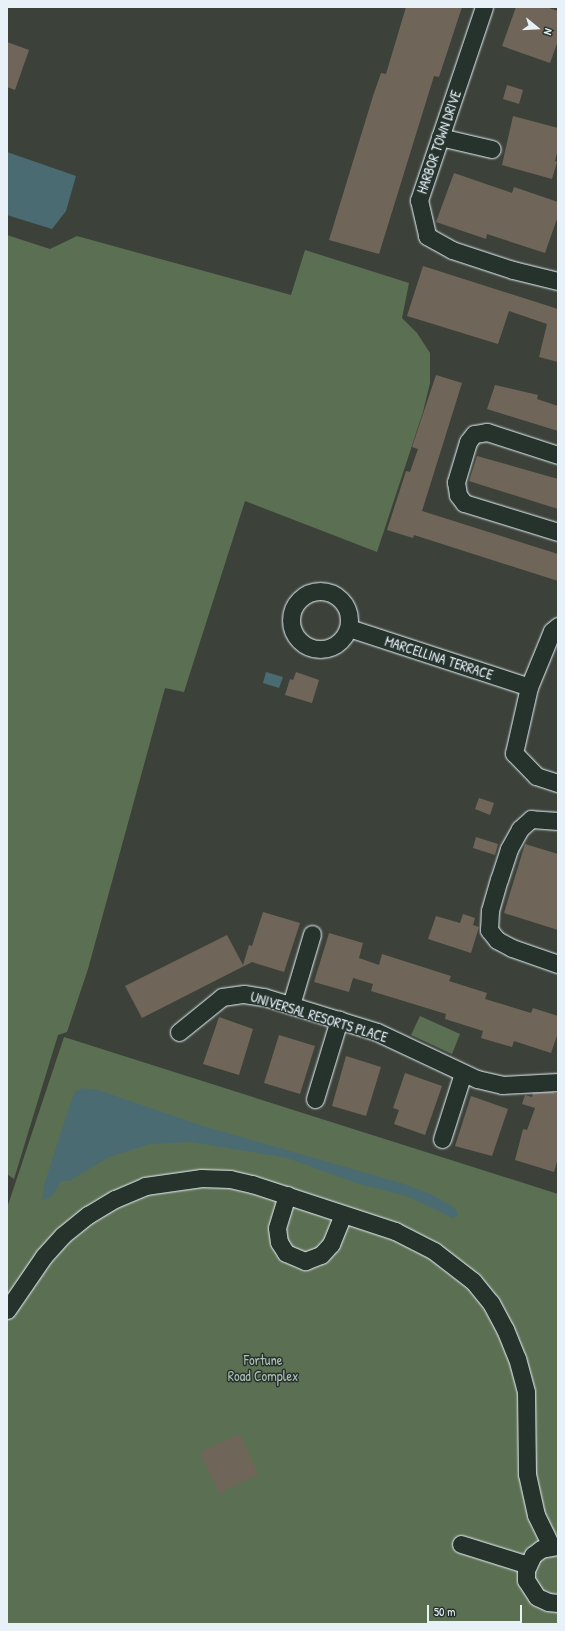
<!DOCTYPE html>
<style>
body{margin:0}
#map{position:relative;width:565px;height:1631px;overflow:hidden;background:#3c423a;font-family:"Patrick Hand",sans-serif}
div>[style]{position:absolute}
.green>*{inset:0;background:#5b6f52}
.water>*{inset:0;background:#4b6b72}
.building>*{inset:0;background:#706559}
.roads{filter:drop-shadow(0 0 1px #e8f1f8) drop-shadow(0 0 1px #e8f1f8)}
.minor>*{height:17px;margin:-8.5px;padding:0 8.5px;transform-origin:8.5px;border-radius:8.5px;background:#26332d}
.minor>.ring{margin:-8.5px;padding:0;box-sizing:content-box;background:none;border:17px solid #26332d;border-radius:50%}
span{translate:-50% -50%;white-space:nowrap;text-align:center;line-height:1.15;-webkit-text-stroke:3px #26332d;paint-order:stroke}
.street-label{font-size:14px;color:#e8f1f8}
.park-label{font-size:14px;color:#b0bdb6}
.frame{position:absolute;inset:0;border:8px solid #e8f1f8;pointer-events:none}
.north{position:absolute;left:517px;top:8px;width:40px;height:40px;-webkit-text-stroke:3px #26332d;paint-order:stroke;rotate:108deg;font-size:11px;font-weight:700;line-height:16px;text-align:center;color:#e8f1f8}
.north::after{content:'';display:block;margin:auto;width:14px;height:18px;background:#e8f1f8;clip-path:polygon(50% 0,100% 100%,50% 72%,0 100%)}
.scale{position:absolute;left:427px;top:1605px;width:95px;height:18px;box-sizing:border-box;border:2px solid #e8f1f8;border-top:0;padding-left:5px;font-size:12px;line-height:14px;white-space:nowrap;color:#e8f1f8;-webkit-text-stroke:3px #26332d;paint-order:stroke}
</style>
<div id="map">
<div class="green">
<i style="clip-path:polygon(7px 235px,50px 249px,77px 236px,291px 295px,305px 250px,409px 283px,402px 318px,417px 333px,430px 353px,430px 383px,423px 412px,377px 552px,245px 501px,184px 692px,165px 688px,88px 969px,67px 1032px,58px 1035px,14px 1179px,7px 1174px)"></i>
<i style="clip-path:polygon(420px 1016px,460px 1034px,452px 1054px,411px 1035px)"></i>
<i style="clip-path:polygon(64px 1037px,558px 1194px,558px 1624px,7px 1624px,7px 1208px)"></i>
</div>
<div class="water">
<i style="clip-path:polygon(7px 152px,76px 176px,66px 211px,52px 229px,7px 215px)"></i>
<i style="clip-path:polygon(266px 672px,283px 677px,279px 688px,263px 683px)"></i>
<i style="clip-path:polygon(83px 1088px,98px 1090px,200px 1125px,404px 1184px,433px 1195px,456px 1209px,458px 1215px,453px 1218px,409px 1197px,353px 1182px,287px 1158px,191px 1142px,150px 1144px,109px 1157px,69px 1181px,61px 1181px,51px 1197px,42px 1200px,44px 1185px,71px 1101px,75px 1092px)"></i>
</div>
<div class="building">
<i style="clip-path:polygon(406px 7px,462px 7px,439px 77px,434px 76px,379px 254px,329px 240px,373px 96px,381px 73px,386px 74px)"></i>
<i style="clip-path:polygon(516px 7px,546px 7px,558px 11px,558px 41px,550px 63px,502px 46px)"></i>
<i style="clip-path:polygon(7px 42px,29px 50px,15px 90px,7px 87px)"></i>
<i style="clip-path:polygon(507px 85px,523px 90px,519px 104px,503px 99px)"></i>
<i style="clip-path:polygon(513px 116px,558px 128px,558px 149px,555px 161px,557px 162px,552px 179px,502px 165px)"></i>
<i style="clip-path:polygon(454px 173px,512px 193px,514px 187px,558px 202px,558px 216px,545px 253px,487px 234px,486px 239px,436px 222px)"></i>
<i style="clip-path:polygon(423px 266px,558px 309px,558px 362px,539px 357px,547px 324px,509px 311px,498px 344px,407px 316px)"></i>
<i style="clip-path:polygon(436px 375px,462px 383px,422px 511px,558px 554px,558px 581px,414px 535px,413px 538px,387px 530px,406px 471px,410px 472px,418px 449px,412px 447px)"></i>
<i style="clip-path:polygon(495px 385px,538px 395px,537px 399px,558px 406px,558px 431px,487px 409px)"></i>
<i style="clip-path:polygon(477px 456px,558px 479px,558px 509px,469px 481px)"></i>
<i style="clip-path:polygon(296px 672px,319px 680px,312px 703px,285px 695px,290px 679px,293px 680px)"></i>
<i style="clip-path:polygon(479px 798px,494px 803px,490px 815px,475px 809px)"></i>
<i style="clip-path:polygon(476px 837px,498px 844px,495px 855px,473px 848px)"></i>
<i style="clip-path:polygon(525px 844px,558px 854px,558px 930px,504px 913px)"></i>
<i style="clip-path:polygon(263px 912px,300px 923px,284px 972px,252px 962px,142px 1018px,125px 986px,227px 935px,243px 965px,249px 945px,252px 946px)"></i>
<i style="clip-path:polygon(463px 914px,475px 918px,473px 925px,479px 927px,471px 953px,428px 939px,436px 916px,460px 923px)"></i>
<i style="clip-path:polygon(329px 933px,363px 943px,359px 958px,379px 965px,382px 954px,451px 976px,449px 981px,487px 993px,485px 999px,531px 1013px,533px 1008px,558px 1016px,558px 1033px,551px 1053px,514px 1041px,512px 1047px,481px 1038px,483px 1031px,445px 1019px,446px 1014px,371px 991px,373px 984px,353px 978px,349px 992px,314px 982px)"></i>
<i style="clip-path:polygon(219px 1017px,253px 1029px,239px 1075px,203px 1064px)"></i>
<i style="clip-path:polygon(279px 1035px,315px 1046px,300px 1094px,264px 1083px)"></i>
<i style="clip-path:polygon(346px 1056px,381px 1067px,366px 1116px,332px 1106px)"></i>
<i style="clip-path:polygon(405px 1073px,442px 1086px,425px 1135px,394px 1124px,399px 1110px,393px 1108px)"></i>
<i style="clip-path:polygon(553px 1092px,558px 1094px,558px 1158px,554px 1172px,515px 1160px,523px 1129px,527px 1130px,535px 1108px,522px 1104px,525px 1095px,532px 1097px,533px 1093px)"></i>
<i style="clip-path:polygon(471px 1096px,508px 1109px,492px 1156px,455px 1146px)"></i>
<i style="clip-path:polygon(240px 1434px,258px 1474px,219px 1493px,200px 1452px)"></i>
</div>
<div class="roads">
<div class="minor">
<i style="left:484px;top:7px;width:204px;rotate:108.6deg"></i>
<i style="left:419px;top:200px;width:37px;rotate:77deg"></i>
<i style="left:427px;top:236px;width:29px;rotate:29deg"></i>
<i style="left:452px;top:250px;width:64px;rotate:18.2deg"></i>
<i style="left:513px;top:270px;width:46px;rotate:13.7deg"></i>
<i style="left:440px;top:137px;width:53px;rotate:13deg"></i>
<i style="left:558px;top:455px;width:75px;rotate:-162.1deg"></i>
<i style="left:487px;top:432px;width:13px;rotate:171deg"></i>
<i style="left:474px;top:434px;width:10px;rotate:127deg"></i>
<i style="left:468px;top:442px;width:42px;rotate:106.7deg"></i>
<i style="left:456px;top:482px;width:13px;rotate:81deg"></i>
<i style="left:458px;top:495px;width:10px;rotate:53deg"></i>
<i style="left:464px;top:503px;width:98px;rotate:17.1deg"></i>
<i class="ring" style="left:291px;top:591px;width:41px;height:41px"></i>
<i style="left:558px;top:626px;width:8px;rotate:140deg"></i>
<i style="left:552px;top:631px;width:61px;rotate:112.3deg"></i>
<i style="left:529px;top:687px;width:68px;rotate:102.8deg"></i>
<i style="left:514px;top:753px;width:32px;rotate:46deg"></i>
<i style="left:536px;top:776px;width:23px;rotate:18deg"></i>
<i style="left:349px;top:628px;width:189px;rotate:18.1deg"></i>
<i style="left:558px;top:821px;width:27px;rotate:-176deg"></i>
<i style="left:531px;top:819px;width:15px;rotate:138deg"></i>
<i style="left:520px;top:829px;width:23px;rotate:119deg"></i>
<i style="left:509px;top:849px;width:32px;rotate:108deg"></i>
<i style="left:499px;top:879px;width:33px;rotate:106deg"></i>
<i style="left:490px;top:911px;width:19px;rotate:93deg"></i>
<i style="left:489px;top:930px;width:13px;rotate:51deg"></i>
<i style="left:497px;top:940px;width:17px;rotate:28deg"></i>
<i style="left:512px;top:948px;width:49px;rotate:19.2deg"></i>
<i style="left:291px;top:1005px;width:74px;rotate:-73.5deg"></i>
<i style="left:179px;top:1032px;width:55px;rotate:-39.1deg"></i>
<i style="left:222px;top:997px;width:22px;rotate:-8deg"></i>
<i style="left:244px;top:994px;width:20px;rotate:9deg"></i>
<i style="left:264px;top:997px;width:118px;rotate:17.2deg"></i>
<i style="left:377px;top:1032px;width:110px;rotate:25.2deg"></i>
<i style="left:477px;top:1079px;width:26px;rotate:13deg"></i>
<i style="left:502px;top:1085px;width:56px;rotate:-3.1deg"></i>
<i style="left:315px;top:1099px;width:83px;rotate:-73.1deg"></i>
<i style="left:442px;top:1139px;width:69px;rotate:-72.3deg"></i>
<i style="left:287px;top:1195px;width:34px;rotate:107deg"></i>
<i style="left:277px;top:1228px;width:14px;rotate:82deg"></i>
<i style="left:279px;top:1242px;width:13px;rotate:58deg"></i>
<i style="left:286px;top:1253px;width:21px;rotate:23deg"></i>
<i style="left:305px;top:1261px;width:17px;rotate:-21deg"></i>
<i style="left:321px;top:1255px;width:15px;rotate:-48deg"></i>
<i style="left:331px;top:1244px;width:32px;rotate:-68deg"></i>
<i style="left:7px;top:1310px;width:65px;rotate:-55.6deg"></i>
<i style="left:44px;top:1256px;width:28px;rotate:-48deg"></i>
<i style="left:63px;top:1235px;width:32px;rotate:-39deg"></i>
<i style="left:88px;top:1215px;width:31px;rotate:-31deg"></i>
<i style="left:115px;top:1199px;width:33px;rotate:-23deg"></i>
<i style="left:145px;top:1186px;width:57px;rotate:-8.1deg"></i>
<i style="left:201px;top:1178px;width:29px;rotate:2deg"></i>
<i style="left:230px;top:1179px;width:23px;rotate:13deg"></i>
<i style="left:252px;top:1184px;width:151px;rotate:18.2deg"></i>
<i style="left:395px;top:1231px;width:44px;rotate:27.1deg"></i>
<i style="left:434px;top:1251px;width:49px;rotate:37.6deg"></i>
<i style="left:473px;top:1281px;width:28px;rotate:51deg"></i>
<i style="left:491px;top:1303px;width:30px;rotate:62deg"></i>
<i style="left:505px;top:1329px;width:31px;rotate:68deg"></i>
<i style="left:517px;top:1358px;width:35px;rotate:75deg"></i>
<i style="left:526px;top:1392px;width:82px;rotate:89.3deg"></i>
<i style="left:527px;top:1474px;width:42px;rotate:77.6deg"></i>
<i style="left:536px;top:1515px;width:34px;rotate:64deg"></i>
<i style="left:461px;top:1544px;width:70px;rotate:17.4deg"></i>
<i style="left:558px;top:1546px;width:17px;rotate:170deg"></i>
<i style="left:541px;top:1549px;width:10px;rotate:143deg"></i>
<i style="left:533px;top:1555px;width:17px;rotate:115deg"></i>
<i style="left:526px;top:1570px;width:10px;rotate:90deg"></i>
<i style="left:526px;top:1580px;width:20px;rotate:57deg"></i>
<i style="left:537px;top:1597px;width:12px;rotate:24deg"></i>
<i style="left:548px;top:1602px;width:10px;rotate:6deg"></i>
</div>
</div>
<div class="street-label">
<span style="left:439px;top:142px;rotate:-71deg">HARBOR TOWN DRIVE</span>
<span style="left:439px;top:658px;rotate:18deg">MARCELLINA TERRACE</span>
<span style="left:319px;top:1017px;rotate:17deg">UNIVERSAL RESORTS PLACE</span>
</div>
<div class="park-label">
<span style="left:263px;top:1368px">Fortune<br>Road Complex</span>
</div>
<div class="frame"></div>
<div class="north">N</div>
<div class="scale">50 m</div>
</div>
